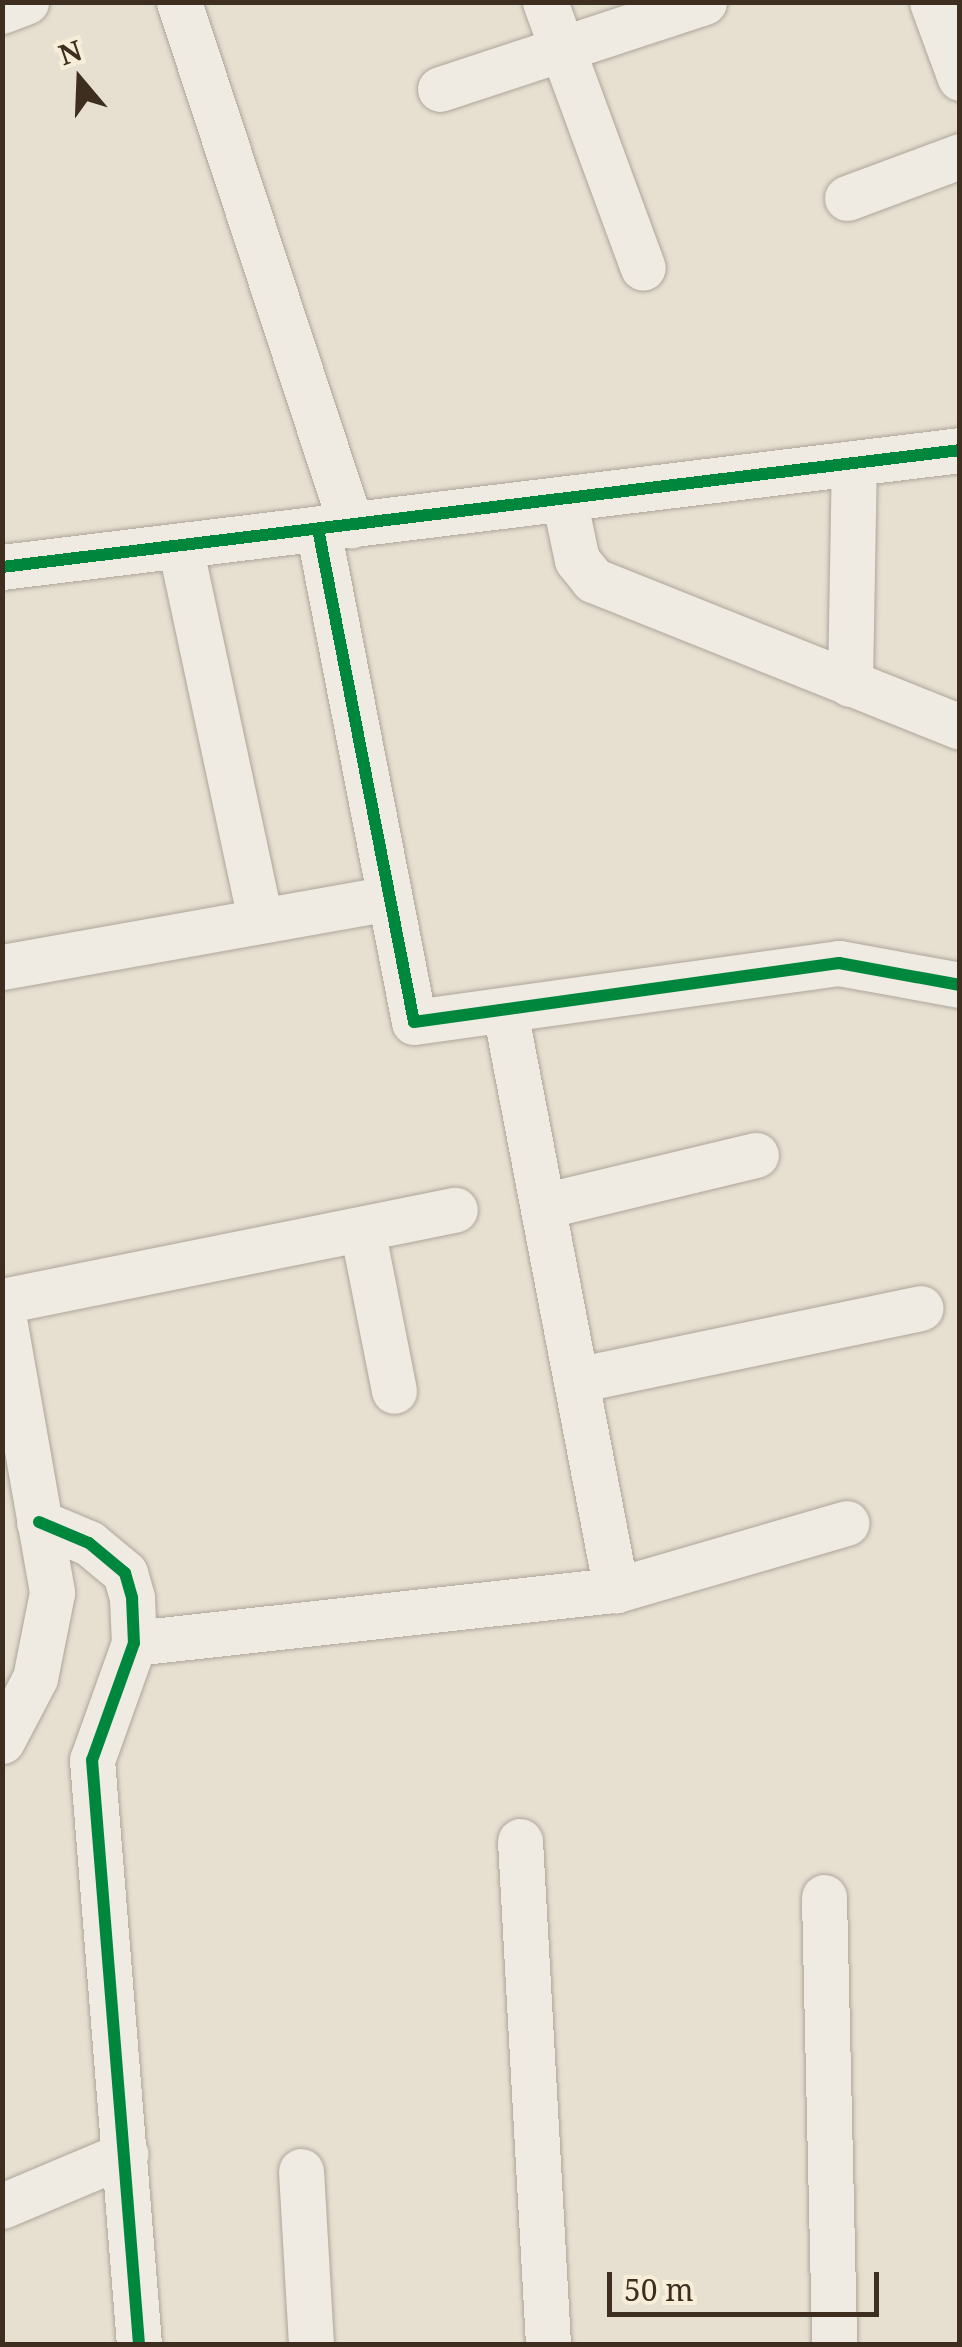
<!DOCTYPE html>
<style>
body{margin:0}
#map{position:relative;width:962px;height:2347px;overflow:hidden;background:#e7e0d1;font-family:"Noto Serif",serif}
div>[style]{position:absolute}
.roads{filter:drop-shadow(0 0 2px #ada599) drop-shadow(0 0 2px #ada599)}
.minor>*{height:45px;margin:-22.5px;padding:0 22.5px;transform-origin:22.5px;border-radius:22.5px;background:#efebe3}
.cycleway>*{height:12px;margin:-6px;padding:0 6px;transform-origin:6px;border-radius:6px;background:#00873e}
span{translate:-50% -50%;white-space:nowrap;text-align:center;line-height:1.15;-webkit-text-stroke:9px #f7eed8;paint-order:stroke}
.frame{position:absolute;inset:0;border:5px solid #3d2e20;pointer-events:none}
.north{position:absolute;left:30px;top:30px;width:100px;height:100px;-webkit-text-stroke:8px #f7eed8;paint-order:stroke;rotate:341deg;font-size:28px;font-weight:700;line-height:40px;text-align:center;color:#3d2e20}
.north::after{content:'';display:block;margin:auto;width:35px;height:45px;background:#3d2e20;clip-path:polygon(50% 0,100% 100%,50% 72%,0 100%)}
.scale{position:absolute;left:607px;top:2272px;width:272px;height:45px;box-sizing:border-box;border:5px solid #3d2e20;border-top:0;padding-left:12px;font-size:30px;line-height:35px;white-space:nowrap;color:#3d2e20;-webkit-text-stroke:8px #f7eed8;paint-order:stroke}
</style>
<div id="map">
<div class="roads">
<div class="minor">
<i style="left:179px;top:2px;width:551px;rotate:71.8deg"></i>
<i style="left:545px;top:2px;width:283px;rotate:69.8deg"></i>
<i style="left:932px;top:2px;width:81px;rotate:69.8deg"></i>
<i style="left:2px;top:11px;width:26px;rotate:-21deg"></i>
<i style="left:440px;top:89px;width:278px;rotate:-18.2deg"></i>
<i style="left:847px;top:198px;width:121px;rotate:-20.4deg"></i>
<i style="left:564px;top:499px;width:62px;rotate:78deg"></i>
<i style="left:577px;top:560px;width:26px;rotate:51deg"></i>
<i style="left:593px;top:580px;width:395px;rotate:21.8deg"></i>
<i style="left:318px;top:529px;width:502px;rotate:78.98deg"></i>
<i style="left:414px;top:1022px;width:429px;rotate:-7.9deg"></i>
<i style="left:839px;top:963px;width:123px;rotate:10.3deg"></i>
<i style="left:180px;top:546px;width:382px;rotate:77.9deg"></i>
<i style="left:2px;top:567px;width:965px;rotate:-6.96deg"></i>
<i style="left:850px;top:684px;width:221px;rotate:-89deg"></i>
<i style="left:2px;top:967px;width:392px;rotate:-10.1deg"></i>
<i style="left:505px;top:1011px;width:590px;rotate:79.15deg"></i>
<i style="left:543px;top:1206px;width:219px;rotate:-13.5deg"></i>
<i style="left:362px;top:1229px;width:165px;rotate:78.8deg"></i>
<i style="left:2px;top:1301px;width:462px;rotate:-11.4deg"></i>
<i style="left:2px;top:1308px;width:289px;rotate:80deg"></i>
<i style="left:52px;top:1593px;width:87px;rotate:101.3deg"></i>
<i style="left:35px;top:1678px;width:71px;rotate:117.6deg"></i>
<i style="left:576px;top:1380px;width:352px;rotate:-11.8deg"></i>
<i style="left:39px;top:1522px;width:54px;rotate:22.8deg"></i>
<i style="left:89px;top:1543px;width:47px;rotate:39.8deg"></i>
<i style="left:125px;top:1573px;width:26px;rotate:74deg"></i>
<i style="left:132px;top:1598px;width:45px;rotate:87.5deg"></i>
<i style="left:134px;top:1643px;width:124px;rotate:109.7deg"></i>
<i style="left:92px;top:1760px;width:586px;rotate:85.4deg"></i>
<i style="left:134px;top:1643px;width:485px;rotate:-6.3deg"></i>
<i style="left:616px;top:1590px;width:240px;rotate:-16.2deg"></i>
<i style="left:520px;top:1841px;width:504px;rotate:86.81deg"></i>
<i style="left:824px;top:1897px;width:447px;rotate:88.7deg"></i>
<i style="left:301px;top:2171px;width:173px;rotate:86.7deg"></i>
<i style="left:2px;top:2206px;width:134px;rotate:-22.8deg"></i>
</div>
</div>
<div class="cycleway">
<i style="left:318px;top:529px;width:502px;rotate:78.98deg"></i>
<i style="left:414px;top:1022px;width:429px;rotate:-7.9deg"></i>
<i style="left:839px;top:963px;width:123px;rotate:10.3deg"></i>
<i style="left:2px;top:567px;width:965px;rotate:-6.96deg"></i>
<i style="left:39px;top:1522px;width:54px;rotate:22.8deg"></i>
<i style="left:89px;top:1543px;width:47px;rotate:39.8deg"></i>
<i style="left:125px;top:1573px;width:26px;rotate:74deg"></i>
<i style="left:132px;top:1598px;width:45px;rotate:87.5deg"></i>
<i style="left:134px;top:1643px;width:124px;rotate:109.7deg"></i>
<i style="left:92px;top:1760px;width:586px;rotate:85.4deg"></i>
</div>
<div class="frame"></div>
<div class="north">N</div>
<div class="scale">50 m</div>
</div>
